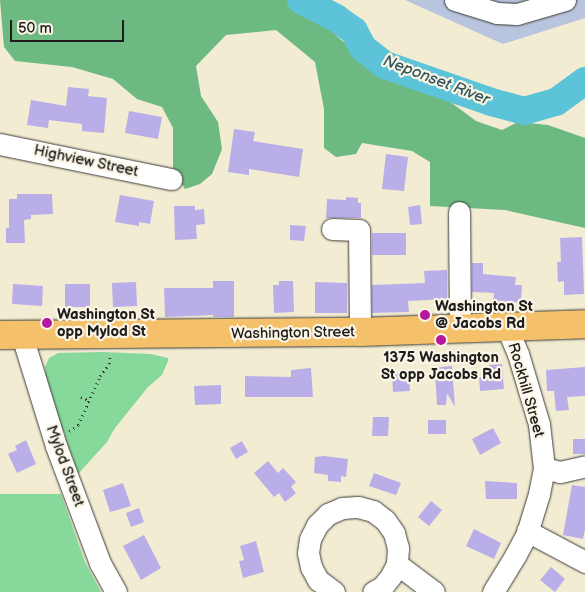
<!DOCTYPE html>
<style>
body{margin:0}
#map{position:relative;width:585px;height:592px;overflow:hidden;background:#f2ecd3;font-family:"Balsamiq Sans",sans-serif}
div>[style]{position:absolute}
.industrial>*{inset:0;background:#b9c5de}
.green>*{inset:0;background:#86d99a}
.forest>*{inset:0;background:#6cb982}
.river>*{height:28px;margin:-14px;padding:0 14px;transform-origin:14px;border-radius:14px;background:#5cc3d8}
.building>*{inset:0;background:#baaee9}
.path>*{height:2.5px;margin-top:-1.25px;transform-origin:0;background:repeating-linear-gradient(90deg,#3c3b37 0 1px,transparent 0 5px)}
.roads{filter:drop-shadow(0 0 1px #3c3b37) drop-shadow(0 0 1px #3c3b37)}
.minor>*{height:21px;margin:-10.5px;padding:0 10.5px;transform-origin:10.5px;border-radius:10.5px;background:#fff}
.major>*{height:28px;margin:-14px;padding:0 14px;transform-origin:14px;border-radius:14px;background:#f4c16a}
.dots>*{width:14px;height:14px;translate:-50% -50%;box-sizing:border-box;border:2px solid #fcf5e5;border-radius:50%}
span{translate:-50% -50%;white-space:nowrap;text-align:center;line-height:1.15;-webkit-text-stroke:4.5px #fcf5e5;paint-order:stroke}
.street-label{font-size:15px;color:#1c1c1c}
.poi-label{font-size:15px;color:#1c1c1c;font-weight:700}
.left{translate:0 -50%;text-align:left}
.water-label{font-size:16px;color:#32565e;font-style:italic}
.scale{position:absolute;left:10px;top:20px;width:114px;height:22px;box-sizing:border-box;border:2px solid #1c1c1c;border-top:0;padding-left:6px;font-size:15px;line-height:18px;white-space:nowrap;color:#1c1c1c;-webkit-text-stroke:4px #fcf5e5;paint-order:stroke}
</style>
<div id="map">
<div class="industrial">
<i style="clip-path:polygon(405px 0,585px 0,585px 18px,503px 44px)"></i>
</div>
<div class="green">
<i style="clip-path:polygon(102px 352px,151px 354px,168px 358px,168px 361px,162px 375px,148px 387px,115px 428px,107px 442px,78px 474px,46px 381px,45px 367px,49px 358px,58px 353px)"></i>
<i style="clip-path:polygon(0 494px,61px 494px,85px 562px,101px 592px,0 592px)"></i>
</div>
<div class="forest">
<i style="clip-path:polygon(0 0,287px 0,329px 29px,368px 64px,403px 83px,449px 101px,476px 121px,502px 130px,518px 122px,548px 125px,585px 138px,585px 228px,505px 210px,430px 206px,430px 162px,412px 151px,362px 143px,356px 154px,336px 157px,324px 148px,324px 109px,315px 62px,276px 30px,226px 35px,196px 66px,201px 96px,218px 122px,222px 149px,212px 174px,200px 184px,185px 189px,173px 171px,173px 128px,162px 107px,137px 99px,113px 79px,72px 67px,15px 61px,4px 47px)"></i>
</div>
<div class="river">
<i style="left:301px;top:0;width:39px;rotate:27deg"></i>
<i style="left:336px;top:18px;width:22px;rotate:36deg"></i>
<i style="left:354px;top:31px;width:19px;rotate:62deg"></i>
<i style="left:363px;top:48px;width:28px;rotate:38deg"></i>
<i style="left:385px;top:65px;width:112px;rotate:19.2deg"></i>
<i style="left:491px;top:102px;width:34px;rotate:15deg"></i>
<i style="left:524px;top:111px;width:33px;rotate:-16deg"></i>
<i style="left:556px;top:102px;width:36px;rotate:-36deg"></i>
</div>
<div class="building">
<i style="clip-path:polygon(68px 87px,89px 89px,88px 96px,107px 98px,104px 133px,82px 131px,82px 124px,49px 120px,48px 128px,27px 125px,31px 100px,66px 106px)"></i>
<i style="clip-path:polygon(129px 111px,162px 117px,158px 139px,125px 133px)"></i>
<i style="clip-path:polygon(234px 129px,255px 132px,253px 141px,303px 149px,299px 177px,249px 169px,249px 175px,228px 172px)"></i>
<i style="clip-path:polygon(386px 154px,408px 157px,404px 191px,382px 189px)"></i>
<i style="clip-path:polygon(17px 194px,52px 194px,53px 214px,31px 215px,31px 219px,24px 220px,25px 243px,6px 243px,6px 228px,9px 228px,9px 199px,17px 199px)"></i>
<i style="clip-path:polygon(120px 195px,154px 201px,150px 224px,139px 222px,139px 226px,115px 222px)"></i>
<i style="clip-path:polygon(346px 197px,358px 198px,358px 203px,361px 203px,361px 218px,326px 218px,327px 199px,346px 200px)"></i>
<i style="clip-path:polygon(420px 205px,422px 224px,410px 225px,408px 207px)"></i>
<i style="clip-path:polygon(174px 206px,195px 206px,195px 210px,204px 209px,205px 224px,196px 225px,197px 239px,175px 240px)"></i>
<i style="clip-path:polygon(290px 225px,306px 226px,304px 241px,290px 240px)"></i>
<i style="clip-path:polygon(372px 233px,406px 233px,406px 255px,372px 255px)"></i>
<i style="clip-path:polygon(582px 237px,584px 294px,564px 295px,564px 281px,558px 282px,557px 262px,561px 262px,560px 238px)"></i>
<i style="clip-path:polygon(472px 263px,483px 263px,483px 274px,516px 277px,515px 285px,522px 285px,521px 303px,493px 301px,494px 293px,472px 292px)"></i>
<i style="clip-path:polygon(447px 270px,447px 299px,408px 301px,409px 312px,372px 313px,372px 285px,425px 283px,424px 271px)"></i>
<i style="clip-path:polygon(213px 281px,234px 281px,234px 317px,213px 317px,213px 315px,165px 317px,164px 288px,213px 288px)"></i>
<i style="clip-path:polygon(279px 281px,293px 281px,294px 312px,274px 313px,273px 285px,279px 285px)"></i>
<i style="clip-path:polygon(136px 282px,137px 306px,113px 307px,112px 283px)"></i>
<i style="clip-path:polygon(315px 282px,347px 283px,347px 313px,315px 313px)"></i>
<i style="clip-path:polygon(13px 284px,43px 286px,42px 306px,12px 304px)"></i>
<i style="clip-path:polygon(65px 284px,90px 284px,90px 307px,65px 307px)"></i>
<i style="clip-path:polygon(502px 364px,504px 389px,480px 391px,479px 377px,489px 377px,489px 365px)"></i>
<i style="clip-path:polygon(452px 366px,455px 407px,447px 393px,446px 405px,437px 405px,435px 373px,432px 368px)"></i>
<i style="clip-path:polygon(585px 367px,585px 396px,567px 397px,569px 410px,556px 411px,554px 391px,547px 391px,546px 370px)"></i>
<i style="clip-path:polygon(311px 368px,313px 397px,245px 397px,245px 376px,291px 377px,291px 370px)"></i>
<i style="clip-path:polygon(409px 372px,410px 391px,393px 392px,392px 373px)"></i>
<i style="clip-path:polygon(221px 385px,221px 404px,195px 405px,194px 386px)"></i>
<i style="clip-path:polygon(373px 417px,389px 417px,388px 436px,372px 436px)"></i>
<i style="clip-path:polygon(428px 420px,446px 420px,446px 434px,428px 434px)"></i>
<i style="clip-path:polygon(493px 428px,501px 443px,480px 455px,472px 439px)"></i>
<i style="clip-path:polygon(573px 439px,585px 439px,585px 454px,573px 454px)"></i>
<i style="clip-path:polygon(26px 440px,36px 464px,17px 473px,8px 454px,17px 450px,15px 446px)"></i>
<i style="clip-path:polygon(242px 441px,248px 452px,236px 459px,230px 448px)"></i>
<i style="clip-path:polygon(324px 456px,348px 459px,346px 477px,341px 476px,341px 482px,328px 481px,328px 475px,314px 473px,315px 457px)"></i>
<i style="clip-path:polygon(268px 461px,278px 473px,283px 468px,296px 482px,291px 487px,296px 493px,285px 502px,279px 493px,274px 497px,254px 473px)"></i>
<i style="clip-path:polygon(374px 473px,401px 483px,396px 495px,369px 486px)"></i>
<i style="clip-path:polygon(485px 481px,517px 483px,517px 499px,486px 499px)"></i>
<i style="clip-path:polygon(123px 483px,131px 506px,110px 512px,103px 490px)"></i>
<i style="clip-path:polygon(572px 485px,585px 487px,585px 529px,583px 539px,563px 535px)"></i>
<i style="clip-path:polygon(431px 501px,442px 510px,429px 526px,418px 517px)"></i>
<i style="clip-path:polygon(139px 508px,144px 522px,131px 527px,126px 513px)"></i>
<i style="clip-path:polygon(474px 529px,501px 543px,494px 559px,466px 546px)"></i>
<i style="clip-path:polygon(144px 535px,161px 568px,141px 580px,123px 546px)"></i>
<i style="clip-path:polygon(256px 541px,264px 572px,243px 578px,239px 561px,244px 560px,240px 546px)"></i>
<i style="clip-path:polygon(551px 567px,565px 579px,555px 592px,540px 580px)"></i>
</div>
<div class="path">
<i style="left:81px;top:397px;width:8px;rotate:23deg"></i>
<i style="left:69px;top:431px;width:11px;rotate:-34deg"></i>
<i style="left:78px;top:425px;width:54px;rotate:-65.8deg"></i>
<i style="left:100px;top:376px;width:15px;rotate:-53deg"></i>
<i style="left:109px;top:364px;width:9px;rotate:-84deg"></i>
</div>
<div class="roads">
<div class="minor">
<i style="left:455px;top:0;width:44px;rotate:17.2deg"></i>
<i style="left:497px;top:13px;width:20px;rotate:3deg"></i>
<i style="left:517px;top:14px;width:50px;rotate:-16.3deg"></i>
<i style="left:0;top:144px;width:175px;rotate:11.6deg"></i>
<i style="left:459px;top:212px;width:116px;rotate:89.5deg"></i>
<i style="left:332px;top:229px;width:27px;rotate:2deg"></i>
<i style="left:359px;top:230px;width:102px;rotate:89.4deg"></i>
<i style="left:22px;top:336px;width:115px;rotate:72.8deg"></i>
<i style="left:56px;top:446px;width:125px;rotate:69.4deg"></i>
<i style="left:100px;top:563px;width:33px;rotate:61deg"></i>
<i style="left:544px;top:468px;width:16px;rotate:14deg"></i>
<i style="left:560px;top:472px;width:26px;rotate:-13deg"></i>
<i style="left:527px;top:531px;width:66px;rotate:28.1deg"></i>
<i style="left:397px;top:564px;width:46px;rotate:37.1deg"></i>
<i style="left:334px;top:592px;width:20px;rotate:-143deg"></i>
<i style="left:318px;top:580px;width:15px;rotate:-118deg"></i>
<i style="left:311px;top:567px;width:14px;rotate:-102deg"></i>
<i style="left:308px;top:553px;width:14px;rotate:-82deg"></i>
<i style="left:310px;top:539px;width:16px;rotate:-63deg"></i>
<i style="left:317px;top:525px;width:16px;rotate:-45deg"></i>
<i style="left:328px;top:514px;width:15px;rotate:-23deg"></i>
<i style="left:342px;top:508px;width:16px;rotate:-4deg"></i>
<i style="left:358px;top:507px;width:16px;rotate:15deg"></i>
<i style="left:373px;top:511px;width:15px;rotate:37deg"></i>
<i style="left:385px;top:520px;width:16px;rotate:55deg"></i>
<i style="left:394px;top:533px;width:16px;rotate:75deg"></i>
<i style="left:398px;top:548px;width:16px;rotate:94deg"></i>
<i style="left:397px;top:564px;width:13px;rotate:117deg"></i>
<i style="left:391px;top:576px;width:14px;rotate:129deg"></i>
<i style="left:382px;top:587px;width:10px;rotate:151deg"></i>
<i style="left:493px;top:592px;width:42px;rotate:-58.6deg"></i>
<i style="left:515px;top:556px;width:26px;rotate:-62deg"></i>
<i style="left:527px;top:533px;width:41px;rotate:-72.9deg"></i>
<i style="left:539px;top:494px;width:26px;rotate:-79deg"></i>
<i style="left:544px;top:468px;width:44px;rotate:-96.5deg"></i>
<i style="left:539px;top:424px;width:73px;rotate:-106.7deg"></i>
<i style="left:518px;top:354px;width:28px;rotate:-113deg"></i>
</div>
<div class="major">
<i style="left:0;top:335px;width:360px;rotate:-0.5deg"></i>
<i style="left:360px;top:332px;width:225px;rotate:-2deg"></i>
</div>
</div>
<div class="dots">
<i style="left:425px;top:315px;background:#b5179e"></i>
<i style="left:47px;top:323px;background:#b5179e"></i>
<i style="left:441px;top:340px;background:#b5179e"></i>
</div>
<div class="street-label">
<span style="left:86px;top:161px;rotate:12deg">Highview Street</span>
<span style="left:293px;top:333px;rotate:-1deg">Washington Street</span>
<span style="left:526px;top:390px;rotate:74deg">Rockhill Street</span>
<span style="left:65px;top:466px;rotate:70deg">Mylod Street</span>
</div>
<div class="poi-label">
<span class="left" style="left:435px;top:315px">Washington St<br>@ Jacobs Rd</span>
<span class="left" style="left:57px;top:323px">Washington St<br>opp Mylod St</span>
<span style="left:441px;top:366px">1375 Washington<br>St opp Jacobs Rd</span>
</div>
<div class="water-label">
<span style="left:436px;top:81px;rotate:21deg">Neponset River</span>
</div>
<div class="scale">50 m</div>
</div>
